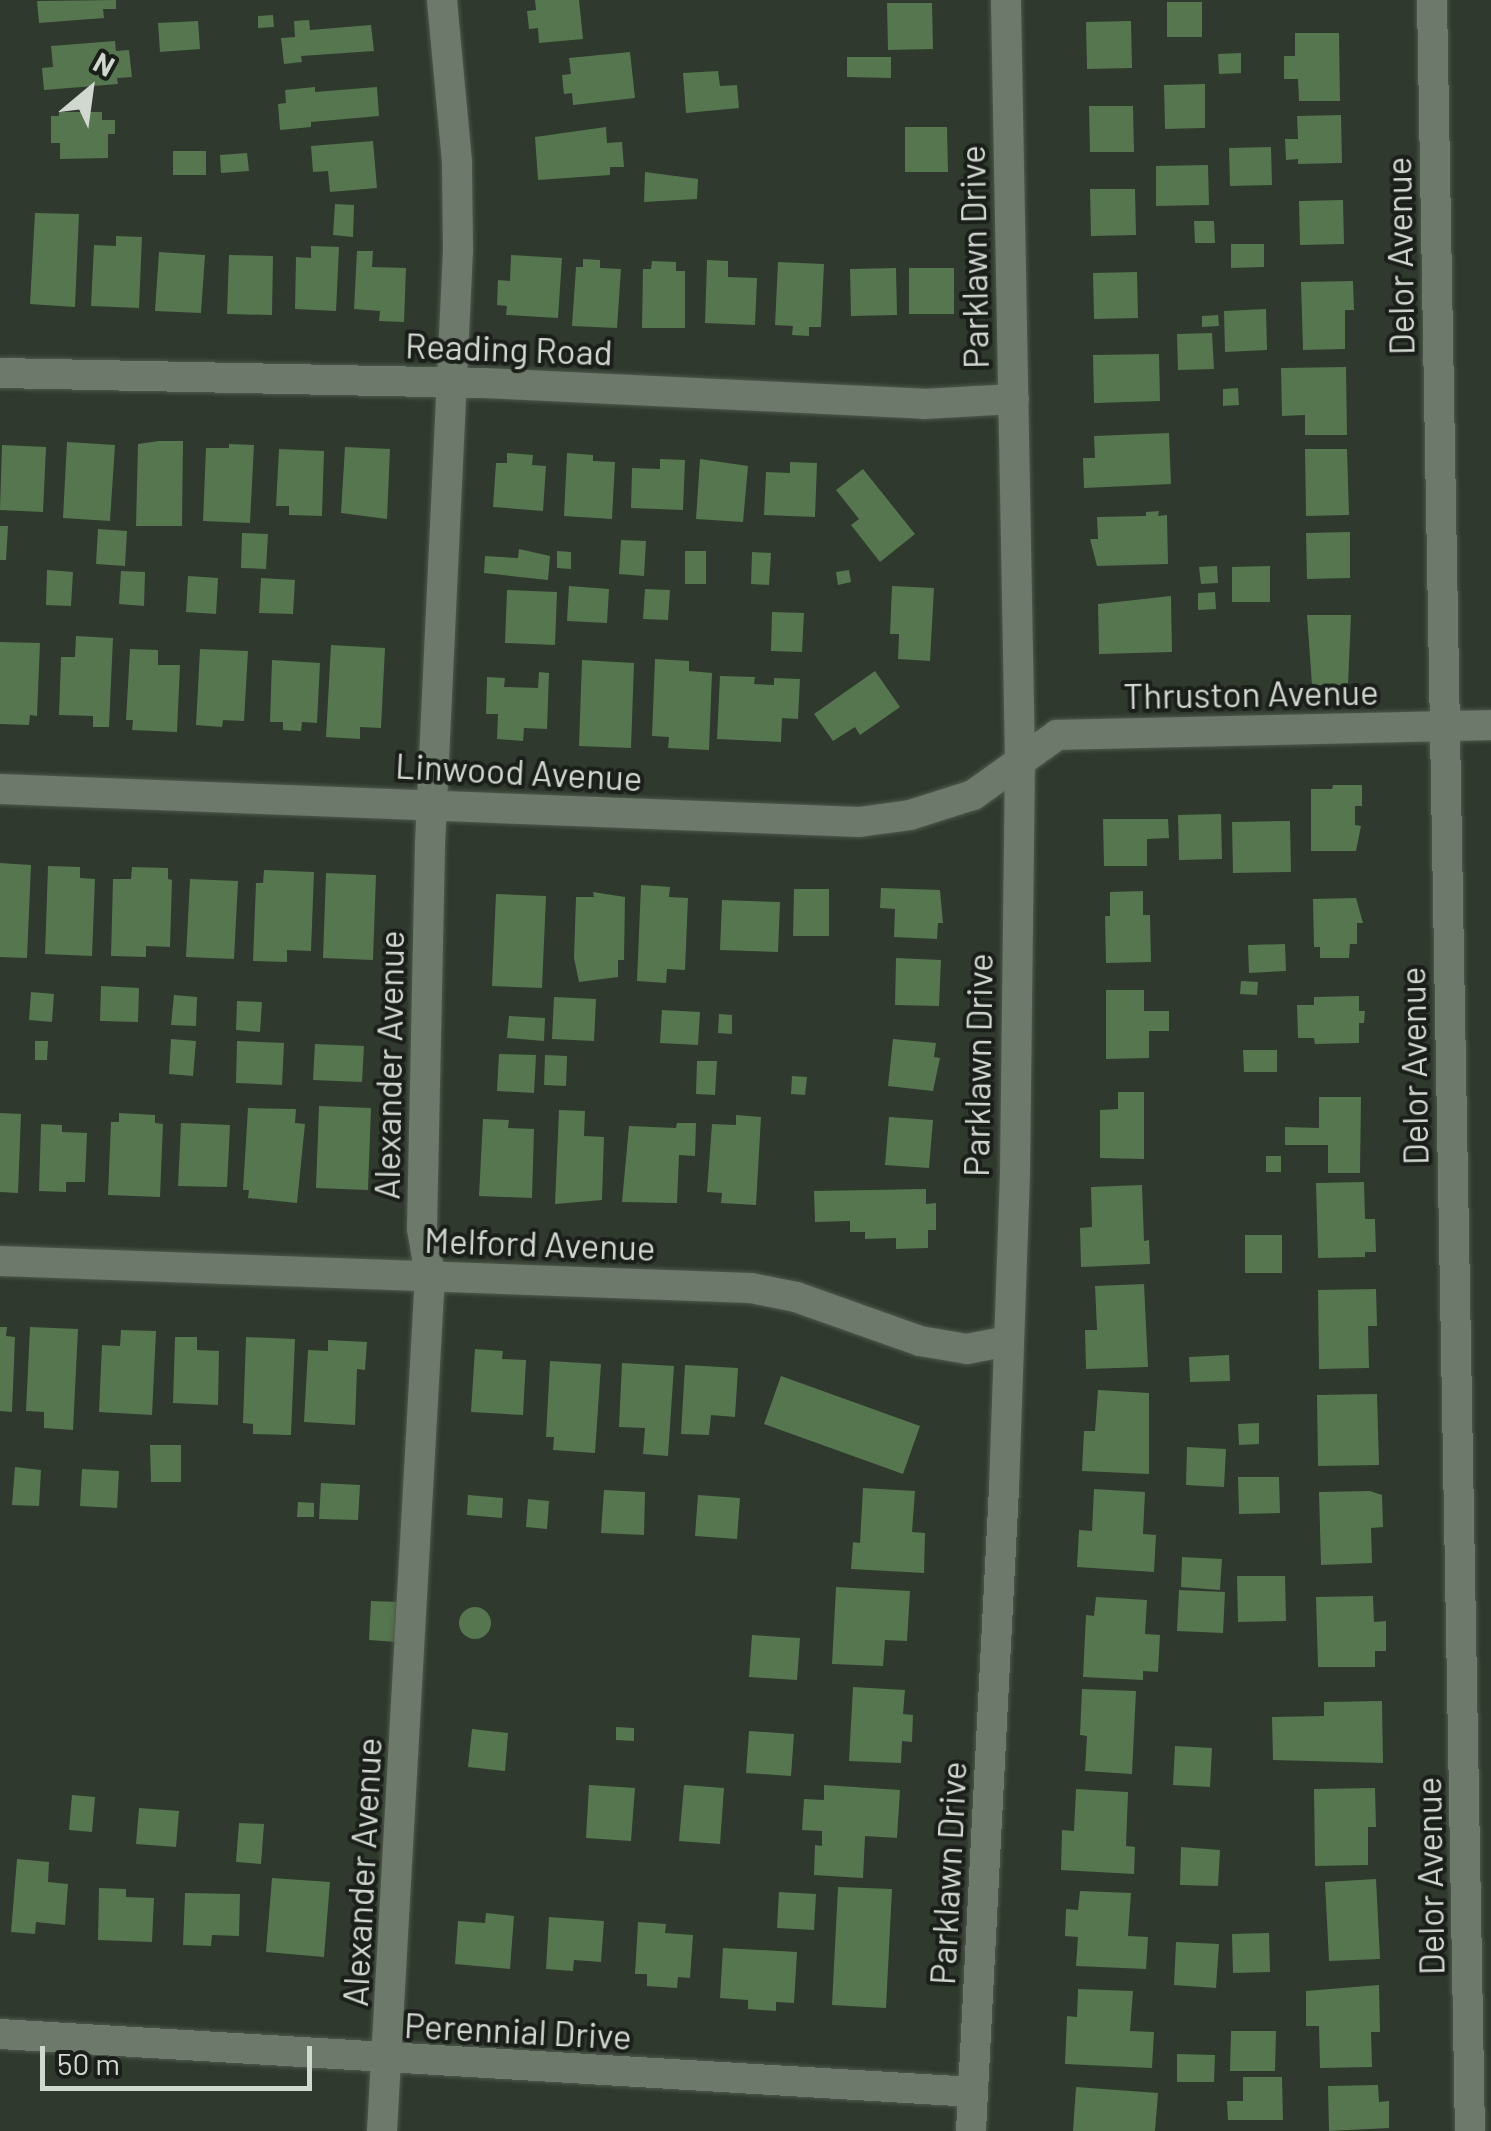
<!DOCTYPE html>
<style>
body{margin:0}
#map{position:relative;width:1491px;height:2131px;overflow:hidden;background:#2f392d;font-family:Barlow,sans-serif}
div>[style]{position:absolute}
.building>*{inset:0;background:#56764f}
.round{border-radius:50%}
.roads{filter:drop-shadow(0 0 2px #4f584d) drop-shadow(0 0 2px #4f584d)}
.street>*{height:30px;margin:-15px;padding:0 15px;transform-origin:15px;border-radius:15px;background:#6d796b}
span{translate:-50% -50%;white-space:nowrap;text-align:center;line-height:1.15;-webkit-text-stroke:8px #1a1f19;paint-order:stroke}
.street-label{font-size:35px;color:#d1d8d0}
.north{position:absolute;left:40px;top:40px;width:100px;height:100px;-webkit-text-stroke:8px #1a1f19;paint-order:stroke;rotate:29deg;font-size:28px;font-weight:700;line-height:40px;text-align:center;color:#d1d8d0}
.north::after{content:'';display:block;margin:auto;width:35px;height:45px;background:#d1d8d0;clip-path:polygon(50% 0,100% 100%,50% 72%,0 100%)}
.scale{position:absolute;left:40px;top:2046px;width:272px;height:45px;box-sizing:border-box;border:5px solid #d1d8d0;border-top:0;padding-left:12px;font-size:30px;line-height:35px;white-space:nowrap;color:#d1d8d0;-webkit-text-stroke:8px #1a1f19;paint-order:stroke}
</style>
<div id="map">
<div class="building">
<i style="clip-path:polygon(116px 0,116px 9px,103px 9px,104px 18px,39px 23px,37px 1px)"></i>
<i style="clip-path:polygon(535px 0,579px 0,583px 39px,539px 43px,538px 28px,529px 29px,527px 11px,536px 10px)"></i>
<i style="clip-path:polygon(1167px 2px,1202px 2px,1202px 37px,1167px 37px)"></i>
<i style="clip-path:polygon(887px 3px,932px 3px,933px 49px,888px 50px)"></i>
<i style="clip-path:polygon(273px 15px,274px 27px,258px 28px,258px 16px)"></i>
<i style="clip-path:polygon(309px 20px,310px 30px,371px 25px,374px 51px,301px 56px,302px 62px,284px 64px,281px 38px,295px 37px,294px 21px)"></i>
<i style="clip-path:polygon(198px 21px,200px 49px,160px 52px,158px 23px)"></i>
<i style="clip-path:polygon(1131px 21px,1132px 68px,1087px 69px,1086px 22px)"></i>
<i style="clip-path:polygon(1295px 33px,1339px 33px,1340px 101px,1299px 101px,1298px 79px,1284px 79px,1284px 56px,1295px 56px)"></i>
<i style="clip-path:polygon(115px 41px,116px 51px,129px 50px,132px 77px,117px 78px,118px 84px,44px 90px,42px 68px,53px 67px,51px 46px)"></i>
<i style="clip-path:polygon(630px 52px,635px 98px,573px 105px,572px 93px,564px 94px,562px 75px,571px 74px,569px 58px)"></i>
<i style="clip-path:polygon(1241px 53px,1241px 73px,1219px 74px,1218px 54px)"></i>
<i style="clip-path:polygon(847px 57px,891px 57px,891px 78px,847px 77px)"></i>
<i style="clip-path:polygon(718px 71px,720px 86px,737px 85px,739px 108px,686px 113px,683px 73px)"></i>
<i style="clip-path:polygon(1205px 84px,1205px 128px,1165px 129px,1164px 85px)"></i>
<i style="clip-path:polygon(315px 87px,315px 92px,377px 87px,379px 116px,311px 122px,311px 127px,280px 130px,278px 104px,286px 103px,285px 90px)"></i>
<i style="clip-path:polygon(1089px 106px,1133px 106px,1134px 152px,1090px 152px)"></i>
<i style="clip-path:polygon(59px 112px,102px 112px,102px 120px,115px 120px,115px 134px,108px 134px,108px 158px,60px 159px,60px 143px,51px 143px,51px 116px,59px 116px)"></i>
<i style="clip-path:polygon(1341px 115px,1342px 163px,1298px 164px,1298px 159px,1286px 160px,1285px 139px,1298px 139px,1297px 116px)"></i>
<i style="clip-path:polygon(606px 127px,607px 143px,622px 142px,624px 167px,610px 167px,610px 175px,538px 180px,535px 137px)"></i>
<i style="clip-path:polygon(905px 127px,947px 127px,948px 172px,905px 172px)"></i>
<i style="clip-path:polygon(373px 141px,377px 188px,330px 192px,328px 171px,313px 172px,311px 146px)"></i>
<i style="clip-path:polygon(1271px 147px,1272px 185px,1230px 186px,1229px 148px)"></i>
<i style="clip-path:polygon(173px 151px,206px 151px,206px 175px,173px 175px)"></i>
<i style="clip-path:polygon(247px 153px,249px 171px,221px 173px,220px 155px)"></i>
<i style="clip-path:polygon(1208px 165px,1209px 205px,1156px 206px,1156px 166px)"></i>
<i style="clip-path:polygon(645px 172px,698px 179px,697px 199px,644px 202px)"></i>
<i style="clip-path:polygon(1090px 189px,1135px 189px,1136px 235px,1091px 236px)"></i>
<i style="clip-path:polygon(1343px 200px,1344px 244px,1300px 245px,1299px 201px)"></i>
<i style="clip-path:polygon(335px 204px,354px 205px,353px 237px,333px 235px)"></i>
<i style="clip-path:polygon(35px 213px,79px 214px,75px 307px,30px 304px)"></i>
<i style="clip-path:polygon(1194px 221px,1214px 221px,1215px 243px,1195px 243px)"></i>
<i style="clip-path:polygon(116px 236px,142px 237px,139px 308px,91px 306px,94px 245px,116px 246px)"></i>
<i style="clip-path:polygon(1231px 244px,1264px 244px,1264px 267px,1231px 268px)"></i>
<i style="clip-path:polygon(311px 246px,339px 247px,336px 311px,295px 309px,296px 257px,311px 258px)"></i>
<i style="clip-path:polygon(357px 251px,373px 251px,372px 267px,406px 268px,404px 322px,379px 321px,380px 311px,354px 309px)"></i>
<i style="clip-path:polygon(159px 252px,205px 255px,201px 313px,155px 311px)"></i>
<i style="clip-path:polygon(229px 255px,273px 256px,272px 315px,227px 314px)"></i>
<i style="clip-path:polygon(511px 255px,562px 258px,558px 318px,506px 315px,507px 306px,497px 305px,498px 280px,510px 281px)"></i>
<i style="clip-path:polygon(583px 259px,600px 260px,600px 268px,621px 269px,617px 328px,572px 326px,576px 267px,583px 267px)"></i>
<i style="clip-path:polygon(707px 260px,728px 261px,728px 277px,757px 278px,755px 325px,705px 323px)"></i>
<i style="clip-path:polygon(652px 261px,676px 262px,676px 271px,685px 271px,685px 328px,642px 328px,643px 269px,651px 269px)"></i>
<i style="clip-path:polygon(778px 262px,824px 264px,821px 327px,809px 327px,809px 336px,792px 335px,793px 326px,775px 325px)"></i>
<i style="clip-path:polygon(896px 268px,897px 315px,851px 316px,850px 269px)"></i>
<i style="clip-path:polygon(909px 268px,954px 268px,954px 314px,909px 314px)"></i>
<i style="clip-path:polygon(1137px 272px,1138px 318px,1094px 319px,1093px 273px)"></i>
<i style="clip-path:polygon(1353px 281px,1354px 310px,1345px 310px,1345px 349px,1303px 350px,1301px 282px)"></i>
<i style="clip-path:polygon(1266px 309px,1267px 350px,1225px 352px,1224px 311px)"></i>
<i style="clip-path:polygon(1218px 315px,1219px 326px,1202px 327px,1202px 316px)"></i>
<i style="clip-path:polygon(1212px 333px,1214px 369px,1178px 370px,1177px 334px)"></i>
<i style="clip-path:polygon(1159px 354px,1160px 401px,1094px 403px,1093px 355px)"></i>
<i style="clip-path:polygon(1346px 367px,1347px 435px,1305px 435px,1305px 415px,1282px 416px,1281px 368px)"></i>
<i style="clip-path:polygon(1238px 388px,1239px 405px,1223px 406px,1223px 389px)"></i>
<i style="clip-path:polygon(1169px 433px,1171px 484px,1084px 488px,1083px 458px,1095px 458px,1094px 436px)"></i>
<i style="clip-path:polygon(159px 441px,183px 441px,182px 526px,136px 526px,138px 444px)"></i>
<i style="clip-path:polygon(67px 442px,115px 445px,110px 521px,63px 518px)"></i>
<i style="clip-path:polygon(229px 444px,254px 445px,250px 523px,203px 521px,206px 448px,229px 448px)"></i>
<i style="clip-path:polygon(2px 445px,46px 447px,43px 512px,0 510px)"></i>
<i style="clip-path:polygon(345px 447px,390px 449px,387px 519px,341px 513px)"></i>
<i style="clip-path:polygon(279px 449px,324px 451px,322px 516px,289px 515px,289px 506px,276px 506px)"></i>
<i style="clip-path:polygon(1305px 449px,1347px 449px,1349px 515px,1306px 516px)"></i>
<i style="clip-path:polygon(507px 453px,533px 455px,532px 465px,546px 466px,543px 511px,493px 507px,496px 463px,507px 463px)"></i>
<i style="clip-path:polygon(567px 453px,593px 455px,593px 461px,615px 462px,612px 519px,564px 516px)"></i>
<i style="clip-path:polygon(660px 459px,685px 460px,683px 510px,631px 508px,632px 468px,660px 469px)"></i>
<i style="clip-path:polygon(700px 459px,748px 466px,743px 522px,696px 519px)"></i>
<i style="clip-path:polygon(790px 462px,817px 463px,815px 517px,764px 515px,766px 472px,790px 473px)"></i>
<i style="clip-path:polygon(863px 469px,915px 534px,880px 562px,851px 525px,859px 519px,836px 490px)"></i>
<i style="clip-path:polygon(1159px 511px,1158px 516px,1167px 515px,1168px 564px,1097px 566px,1090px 539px,1098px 539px,1097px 517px,1146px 516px,1146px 512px)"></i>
<i style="clip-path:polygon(0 526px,8px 526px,6px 560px,0 560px)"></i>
<i style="clip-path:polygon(98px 529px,127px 531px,125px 566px,96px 564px)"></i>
<i style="clip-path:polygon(1350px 532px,1350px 578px,1307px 579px,1306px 533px)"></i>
<i style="clip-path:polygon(242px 533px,268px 534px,266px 569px,241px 568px)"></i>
<i style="clip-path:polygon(621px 540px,646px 541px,644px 576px,619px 574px)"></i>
<i style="clip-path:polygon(519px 549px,550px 556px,548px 580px,484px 573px,485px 556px,518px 558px)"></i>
<i style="clip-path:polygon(557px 551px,571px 552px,571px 569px,557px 568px)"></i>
<i style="clip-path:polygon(685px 551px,706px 551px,706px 584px,685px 584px)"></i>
<i style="clip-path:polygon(752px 552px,771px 553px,769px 585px,751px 584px)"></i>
<i style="clip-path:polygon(1217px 566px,1218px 583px,1201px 584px,1199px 567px)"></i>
<i style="clip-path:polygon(1270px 566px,1270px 602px,1232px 602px,1232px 567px)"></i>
<i style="clip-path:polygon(47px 570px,73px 572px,71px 606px,46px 605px)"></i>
<i style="clip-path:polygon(849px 570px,851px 582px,838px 585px,836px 572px)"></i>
<i style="clip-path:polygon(121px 571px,145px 572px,144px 606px,119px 604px)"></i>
<i style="clip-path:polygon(188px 576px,218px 578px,216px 614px,186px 612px)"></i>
<i style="clip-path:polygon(261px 578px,295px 580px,293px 614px,259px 613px)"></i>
<i style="clip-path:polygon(569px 586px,609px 589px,607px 623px,567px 621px)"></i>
<i style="clip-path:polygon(892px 586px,934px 588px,930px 661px,898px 659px,899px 634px,890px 634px)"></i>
<i style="clip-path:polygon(645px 589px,670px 590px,668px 620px,643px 619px)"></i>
<i style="clip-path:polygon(507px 590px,557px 592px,555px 645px,505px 643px)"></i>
<i style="clip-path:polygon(1215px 592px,1216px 609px,1198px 610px,1198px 593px)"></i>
<i style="clip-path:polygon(1171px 596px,1172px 652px,1099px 654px,1098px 604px)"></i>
<i style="clip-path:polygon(772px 612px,804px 613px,802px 652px,771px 651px)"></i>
<i style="clip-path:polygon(1307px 615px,1351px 615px,1348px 685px,1312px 685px)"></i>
<i style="clip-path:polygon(76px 636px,113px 638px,109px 727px,93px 727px,93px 716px,59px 715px,61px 657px,75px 657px)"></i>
<i style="clip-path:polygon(0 642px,40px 643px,37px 716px,30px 715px,29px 725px,0 724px)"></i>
<i style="clip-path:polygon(331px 645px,385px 648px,381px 728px,360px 727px,360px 739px,326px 737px)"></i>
<i style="clip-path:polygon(130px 649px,158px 650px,158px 665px,180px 665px,177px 732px,132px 730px,133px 720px,126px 720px)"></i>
<i style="clip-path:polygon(200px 649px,248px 651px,244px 721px,223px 720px,222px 727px,196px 725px)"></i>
<i style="clip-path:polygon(655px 659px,689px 661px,689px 671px,712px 673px,709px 750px,668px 748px,669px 737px,652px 736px)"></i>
<i style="clip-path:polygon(272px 660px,320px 663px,317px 723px,302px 722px,301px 731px,283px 730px,283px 722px,270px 722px)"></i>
<i style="clip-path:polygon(582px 660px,634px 663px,631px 748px,579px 746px)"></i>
<i style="clip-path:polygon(875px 671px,900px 707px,860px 735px,855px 727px,833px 741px,814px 714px)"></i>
<i style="clip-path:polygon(539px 672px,549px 673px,547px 729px,524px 728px,523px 741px,497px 739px,498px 714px,486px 714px,487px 677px,505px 678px,504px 687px,538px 688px)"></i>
<i style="clip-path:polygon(720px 676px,755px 677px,754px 684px,774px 685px,774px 678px,800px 679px,798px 719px,782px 718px,781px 742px,717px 739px)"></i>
<i style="clip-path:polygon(1333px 785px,1362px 785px,1362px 806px,1355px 806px,1355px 825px,1361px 826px,1356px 851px,1311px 851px,1311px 789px,1332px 789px)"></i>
<i style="clip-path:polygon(1221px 814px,1222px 859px,1179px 860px,1178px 815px)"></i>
<i style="clip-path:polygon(1103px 819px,1168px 819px,1169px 838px,1147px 839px,1147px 866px,1104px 866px)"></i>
<i style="clip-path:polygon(1290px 821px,1291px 872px,1233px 873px,1232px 822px)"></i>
<i style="clip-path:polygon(0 863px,31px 865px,27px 958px,0 957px)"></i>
<i style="clip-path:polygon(48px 866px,80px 867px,80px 878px,95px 879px,92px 956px,45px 954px)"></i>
<i style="clip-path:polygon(132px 867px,168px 868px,168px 879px,172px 880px,170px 947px,146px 946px,146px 957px,111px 956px,113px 879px,131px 879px)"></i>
<i style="clip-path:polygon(264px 870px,314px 872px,311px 951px,287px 950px,287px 962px,253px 961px,256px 883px,263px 883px)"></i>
<i style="clip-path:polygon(326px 873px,376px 875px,373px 960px,323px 958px)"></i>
<i style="clip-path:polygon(190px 879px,238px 881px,234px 959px,186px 957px)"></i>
<i style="clip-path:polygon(641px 885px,670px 887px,669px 897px,688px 898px,685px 970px,667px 969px,666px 983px,637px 981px)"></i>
<i style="clip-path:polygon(881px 888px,940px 890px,943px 923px,938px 923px,937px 939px,894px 937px,895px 909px,880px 908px)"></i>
<i style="clip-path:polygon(794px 889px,829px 889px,829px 936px,793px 936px)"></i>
<i style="clip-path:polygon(1143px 891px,1143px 915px,1150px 915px,1151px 962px,1106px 963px,1105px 916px,1110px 916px,1110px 892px)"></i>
<i style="clip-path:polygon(593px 892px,625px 897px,624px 960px,618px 960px,618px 977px,579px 982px,574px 958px,576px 897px,594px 897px)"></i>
<i style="clip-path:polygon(496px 894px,546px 896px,542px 988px,492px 986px)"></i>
<i style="clip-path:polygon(1356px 898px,1363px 923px,1357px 923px,1357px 944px,1350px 944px,1349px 958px,1320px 958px,1320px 947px,1314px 947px,1313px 899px)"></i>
<i style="clip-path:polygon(722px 900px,780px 902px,778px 952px,720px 950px)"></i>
<i style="clip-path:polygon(1285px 944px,1286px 971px,1249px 973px,1248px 945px)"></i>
<i style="clip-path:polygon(896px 958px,941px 960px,939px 1006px,895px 1005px)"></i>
<i style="clip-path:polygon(1241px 981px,1258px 982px,1257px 995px,1240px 994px)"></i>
<i style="clip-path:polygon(101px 986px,139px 988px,138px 1022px,100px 1021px)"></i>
<i style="clip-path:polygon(1106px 990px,1144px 990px,1144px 1011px,1169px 1011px,1169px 1031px,1149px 1031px,1149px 1058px,1106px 1059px)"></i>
<i style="clip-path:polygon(31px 992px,54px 994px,52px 1022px,29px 1020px)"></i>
<i style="clip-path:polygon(174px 995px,197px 997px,196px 1026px,171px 1025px)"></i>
<i style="clip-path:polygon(1359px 996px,1359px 1011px,1365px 1011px,1364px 1023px,1359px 1023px,1359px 1043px,1315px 1044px,1314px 1038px,1298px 1038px,1297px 1005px,1314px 1005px,1314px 997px)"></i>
<i style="clip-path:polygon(554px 997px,596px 999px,594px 1041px,552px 1039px)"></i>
<i style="clip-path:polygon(237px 1001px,262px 1002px,260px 1032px,236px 1030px)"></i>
<i style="clip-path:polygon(662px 1010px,700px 1012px,698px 1045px,660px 1043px)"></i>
<i style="clip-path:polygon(719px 1014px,732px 1015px,732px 1034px,718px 1033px)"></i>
<i style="clip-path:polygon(509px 1016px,545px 1018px,544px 1041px,507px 1038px)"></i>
<i style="clip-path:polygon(171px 1039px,196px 1041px,193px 1076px,169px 1074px)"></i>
<i style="clip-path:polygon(893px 1039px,936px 1043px,934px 1057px,940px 1058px,933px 1091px,888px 1086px)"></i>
<i style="clip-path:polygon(35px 1041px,48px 1041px,47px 1060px,35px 1060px)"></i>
<i style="clip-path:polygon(237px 1041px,284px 1043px,282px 1085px,236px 1083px)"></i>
<i style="clip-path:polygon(315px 1044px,364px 1046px,362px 1082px,313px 1080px)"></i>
<i style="clip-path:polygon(1243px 1050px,1277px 1050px,1277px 1072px,1244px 1072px)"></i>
<i style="clip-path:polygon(499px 1054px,536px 1055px,534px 1093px,497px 1091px)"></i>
<i style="clip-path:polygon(545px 1055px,567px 1056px,566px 1086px,544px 1085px)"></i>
<i style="clip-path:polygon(697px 1061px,717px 1061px,715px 1095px,696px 1094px)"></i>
<i style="clip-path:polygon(792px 1076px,807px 1077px,805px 1095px,791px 1094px)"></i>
<i style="clip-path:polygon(1118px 1092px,1144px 1092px,1144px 1159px,1100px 1158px,1100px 1110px,1118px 1109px)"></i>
<i style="clip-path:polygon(1319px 1097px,1361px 1097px,1360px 1173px,1328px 1173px,1328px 1145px,1285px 1145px,1285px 1127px,1319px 1128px)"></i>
<i style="clip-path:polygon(319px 1106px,371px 1108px,368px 1190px,316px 1188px)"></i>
<i style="clip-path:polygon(248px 1108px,296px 1109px,295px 1123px,305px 1124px,297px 1203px,248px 1198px,249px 1190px,243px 1190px)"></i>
<i style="clip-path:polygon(559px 1110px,585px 1111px,584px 1136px,604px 1137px,602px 1200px,555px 1204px)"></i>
<i style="clip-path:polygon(0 1113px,21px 1114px,18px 1193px,0 1192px)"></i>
<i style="clip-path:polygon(119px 1113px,155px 1115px,155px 1123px,163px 1124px,160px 1197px,108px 1195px,111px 1122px,119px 1122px)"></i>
<i style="clip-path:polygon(736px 1115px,761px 1117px,756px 1205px,721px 1203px,722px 1193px,707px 1192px,712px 1124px,736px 1125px)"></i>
<i style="clip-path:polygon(889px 1117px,933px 1120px,929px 1168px,885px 1165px)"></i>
<i style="clip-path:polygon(483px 1119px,509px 1120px,508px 1128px,534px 1129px,532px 1198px,479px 1196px)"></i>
<i style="clip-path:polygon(181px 1123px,230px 1125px,227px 1187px,178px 1186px)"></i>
<i style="clip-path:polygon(677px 1123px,696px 1123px,695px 1156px,679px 1155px,677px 1203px,622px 1202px,629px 1126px,676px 1128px)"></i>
<i style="clip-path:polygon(41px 1124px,62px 1125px,62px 1132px,87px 1133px,85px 1182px,66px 1182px,66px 1192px,39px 1191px)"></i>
<i style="clip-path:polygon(1266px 1156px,1281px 1156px,1281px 1172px,1266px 1172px)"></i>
<i style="clip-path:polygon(1364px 1182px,1365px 1219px,1375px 1219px,1376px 1252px,1365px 1252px,1365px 1257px,1318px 1258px,1316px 1183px)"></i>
<i style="clip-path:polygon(1142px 1185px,1144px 1241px,1149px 1240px,1150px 1264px,1081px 1267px,1080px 1228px,1092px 1227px,1091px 1187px)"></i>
<i style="clip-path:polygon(926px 1189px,926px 1204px,936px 1203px,936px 1230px,928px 1230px,928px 1248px,896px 1249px,896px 1238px,865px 1239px,865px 1232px,850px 1232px,850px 1221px,815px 1222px,814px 1191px)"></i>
<i style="clip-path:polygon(1245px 1235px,1282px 1235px,1282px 1273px,1245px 1273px)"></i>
<i style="clip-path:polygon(1144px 1284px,1148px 1367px,1086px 1369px,1085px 1330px,1097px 1330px,1095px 1286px)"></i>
<i style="clip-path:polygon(1376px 1289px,1377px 1326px,1368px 1326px,1369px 1368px,1319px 1369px,1318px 1290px)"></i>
<i style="clip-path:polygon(0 1327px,7px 1327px,6px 1336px,15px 1337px,12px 1412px,0 1411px)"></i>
<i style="clip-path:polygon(30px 1327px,78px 1329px,73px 1430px,44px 1428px,44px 1412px,26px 1411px)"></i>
<i style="clip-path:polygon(121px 1330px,156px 1331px,152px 1415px,99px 1412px,102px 1345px,120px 1346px)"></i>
<i style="clip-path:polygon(175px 1337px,197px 1337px,197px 1350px,219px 1351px,218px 1405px,173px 1403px)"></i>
<i style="clip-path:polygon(246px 1337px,295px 1339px,291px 1435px,253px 1434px,253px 1424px,243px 1423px)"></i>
<i style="clip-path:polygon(328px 1340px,367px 1342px,365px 1370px,357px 1369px,355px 1425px,304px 1422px,308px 1350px,328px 1351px)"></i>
<i style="clip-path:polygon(475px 1349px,503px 1351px,502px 1359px,526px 1360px,523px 1415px,471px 1412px)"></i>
<i style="clip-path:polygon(1229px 1355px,1230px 1381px,1190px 1382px,1189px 1357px)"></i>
<i style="clip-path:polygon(550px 1361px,601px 1364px,595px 1453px,553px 1450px,554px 1437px,546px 1437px)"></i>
<i style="clip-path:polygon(622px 1363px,674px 1366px,668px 1456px,643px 1454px,645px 1428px,619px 1427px)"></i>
<i style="clip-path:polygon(685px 1365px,738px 1368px,735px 1417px,711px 1415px,709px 1435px,681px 1434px)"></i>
<i style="clip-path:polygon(781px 1376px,920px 1426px,903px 1474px,764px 1424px)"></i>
<i style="clip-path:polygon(1098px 1390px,1149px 1393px,1149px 1474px,1082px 1471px,1084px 1431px,1095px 1431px)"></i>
<i style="clip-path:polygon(1377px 1394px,1379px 1465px,1318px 1466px,1317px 1395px)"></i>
<i style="clip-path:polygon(1259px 1423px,1259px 1444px,1239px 1445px,1238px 1424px)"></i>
<i style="clip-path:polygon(150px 1445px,181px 1445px,181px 1482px,151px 1482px)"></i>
<i style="clip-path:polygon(1187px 1447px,1226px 1449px,1224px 1487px,1186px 1485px)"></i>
<i style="clip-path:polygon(15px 1467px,41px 1470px,39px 1506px,12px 1505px)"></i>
<i style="clip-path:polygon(82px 1469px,119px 1471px,117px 1508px,80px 1506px)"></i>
<i style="clip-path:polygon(1238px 1477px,1279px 1477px,1280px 1513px,1239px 1514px)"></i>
<i style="clip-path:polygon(321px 1483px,360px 1485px,358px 1520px,319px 1519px)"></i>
<i style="clip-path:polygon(863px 1488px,915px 1491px,912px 1532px,925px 1533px,924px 1573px,851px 1569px,853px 1542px,860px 1543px)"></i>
<i style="clip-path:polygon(1094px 1489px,1145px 1492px,1143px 1534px,1156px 1535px,1154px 1572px,1077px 1567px,1079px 1530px,1092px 1531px)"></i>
<i style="clip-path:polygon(604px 1490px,645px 1492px,644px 1535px,601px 1533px)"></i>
<i style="clip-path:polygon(1370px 1491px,1382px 1495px,1383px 1527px,1371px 1528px,1372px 1563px,1321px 1565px,1319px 1492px)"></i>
<i style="clip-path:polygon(468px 1495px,503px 1498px,502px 1518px,467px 1515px)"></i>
<i style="clip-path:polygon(698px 1495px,740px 1498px,737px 1539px,695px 1536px)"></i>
<i style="clip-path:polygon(528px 1499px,549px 1501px,547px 1529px,526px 1527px)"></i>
<i style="clip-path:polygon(298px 1502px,314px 1503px,314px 1517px,297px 1517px)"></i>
<i style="clip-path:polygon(1182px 1557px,1222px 1559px,1220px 1590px,1181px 1587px)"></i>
<i style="clip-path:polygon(1237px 1576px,1285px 1576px,1286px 1621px,1238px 1622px)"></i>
<i style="clip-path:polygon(836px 1587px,910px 1591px,907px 1641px,885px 1640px,883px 1666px,832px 1664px)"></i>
<i style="clip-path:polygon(1179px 1590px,1225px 1592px,1223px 1633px,1177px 1631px)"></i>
<i style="clip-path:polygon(1373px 1596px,1374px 1622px,1386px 1621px,1386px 1651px,1375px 1651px,1375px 1667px,1318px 1667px,1316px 1597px)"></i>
<i style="clip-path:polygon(1096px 1597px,1147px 1600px,1145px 1634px,1160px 1635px,1158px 1672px,1143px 1671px,1143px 1680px,1083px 1677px,1086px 1615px,1094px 1616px)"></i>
<i style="clip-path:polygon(371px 1601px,399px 1602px,397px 1642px,369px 1640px)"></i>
<i class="round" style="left:459px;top:1607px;width:32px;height:32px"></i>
<i style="clip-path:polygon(752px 1635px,800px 1638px,797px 1680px,749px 1677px)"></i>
<i style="clip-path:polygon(853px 1687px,905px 1690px,903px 1714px,913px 1715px,912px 1742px,902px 1741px,901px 1763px,849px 1761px)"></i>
<i style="clip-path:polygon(1082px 1689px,1136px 1691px,1132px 1774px,1085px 1771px,1087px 1736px,1080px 1735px)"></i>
<i style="clip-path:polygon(1382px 1701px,1383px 1763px,1273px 1760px,1272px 1717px,1324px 1716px,1324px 1702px)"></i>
<i style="clip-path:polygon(616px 1727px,634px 1728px,634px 1741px,616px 1740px)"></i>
<i style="clip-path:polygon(472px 1729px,508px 1733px,505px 1771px,468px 1767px)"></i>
<i style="clip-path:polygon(749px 1731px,794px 1734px,791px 1776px,746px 1773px)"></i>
<i style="clip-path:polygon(1175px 1746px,1212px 1748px,1210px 1787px,1173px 1785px)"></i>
<i style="clip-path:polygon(589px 1785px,635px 1788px,631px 1841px,586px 1838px)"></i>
<i style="clip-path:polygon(684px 1785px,724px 1788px,720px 1844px,679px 1841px)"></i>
<i style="clip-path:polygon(824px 1785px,900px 1790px,897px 1838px,865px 1836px,863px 1878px,814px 1875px,815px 1845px,822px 1846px,822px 1831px,802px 1830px,804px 1799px,824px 1800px)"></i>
<i style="clip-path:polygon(1375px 1788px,1376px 1827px,1368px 1827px,1368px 1865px,1315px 1866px,1314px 1789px)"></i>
<i style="clip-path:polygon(1076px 1789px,1128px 1792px,1126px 1846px,1135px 1847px,1134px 1874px,1061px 1870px,1062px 1830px,1074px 1831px)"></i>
<i style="clip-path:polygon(72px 1795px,95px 1797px,92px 1832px,69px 1830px)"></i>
<i style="clip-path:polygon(139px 1808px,179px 1811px,176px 1847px,136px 1844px)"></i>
<i style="clip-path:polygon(239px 1823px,264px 1824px,261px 1864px,236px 1862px)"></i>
<i style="clip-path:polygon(1181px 1847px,1220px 1850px,1218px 1886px,1180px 1885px)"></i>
<i style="clip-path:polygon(17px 1859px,49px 1862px,48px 1882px,68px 1884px,65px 1925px,36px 1922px,35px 1934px,11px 1932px)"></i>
<i style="clip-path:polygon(272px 1878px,330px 1882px,324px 1957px,266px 1952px)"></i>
<i style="clip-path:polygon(1376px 1879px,1380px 1959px,1329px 1961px,1325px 1882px)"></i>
<i style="clip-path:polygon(838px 1887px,892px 1889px,886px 2008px,832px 2005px)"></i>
<i style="clip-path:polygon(99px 1888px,126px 1889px,126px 1897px,154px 1898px,152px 1942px,98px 1940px)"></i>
<i style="clip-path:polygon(1080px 1891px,1131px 1893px,1128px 1936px,1148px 1937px,1146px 1969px,1076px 1966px,1078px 1937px,1065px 1936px,1066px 1909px,1078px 1910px)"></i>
<i style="clip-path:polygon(779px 1892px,816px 1894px,814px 1930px,777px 1928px)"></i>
<i style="clip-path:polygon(185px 1893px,240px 1894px,239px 1936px,212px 1935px,211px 1946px,183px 1945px)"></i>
<i style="clip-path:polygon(486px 1913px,514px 1916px,510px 1969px,455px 1964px,458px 1921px,485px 1923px)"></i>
<i style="clip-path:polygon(549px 1917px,604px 1921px,601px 1962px,574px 1960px,573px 1971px,546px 1969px)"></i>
<i style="clip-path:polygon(638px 1922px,666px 1924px,665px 1933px,693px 1935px,690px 1978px,678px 1977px,677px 1988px,647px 1986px,647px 1974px,635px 1974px)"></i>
<i style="clip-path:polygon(1269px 1933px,1270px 1972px,1233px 1973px,1232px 1934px)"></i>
<i style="clip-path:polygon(1176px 1942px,1219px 1944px,1216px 1988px,1174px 1985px)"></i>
<i style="clip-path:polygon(723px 1948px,797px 1952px,794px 2003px,776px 2002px,776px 2011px,748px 2009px,748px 2000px,720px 1998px)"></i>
<i style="clip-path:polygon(1379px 1985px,1380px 2032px,1371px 2032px,1372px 2067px,1320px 2068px,1319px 2026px,1306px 2026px,1306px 1991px)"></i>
<i style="clip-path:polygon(1078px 1989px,1133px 1991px,1130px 2031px,1154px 2032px,1152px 2068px,1065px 2064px,1067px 2016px,1077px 2017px)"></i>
<i style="clip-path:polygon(1231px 2031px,1276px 2031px,1275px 2071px,1230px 2071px)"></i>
<i style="clip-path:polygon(1177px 2054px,1215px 2055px,1214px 2082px,1177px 2082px)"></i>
<i style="clip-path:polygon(1243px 2077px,1282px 2077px,1283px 2120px,1228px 2120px,1227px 2101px,1243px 2101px)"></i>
<i style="clip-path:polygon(1378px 2085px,1379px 2102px,1389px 2101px,1389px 2128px,1329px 2131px,1328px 2086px)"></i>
<i style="clip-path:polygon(1076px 2087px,1158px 2093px,1155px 2131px,1073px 2131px)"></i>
</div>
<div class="roads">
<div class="street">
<i style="left:1432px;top:0;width:2131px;rotate:88.98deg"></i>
<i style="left:0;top:373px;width:484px;rotate:1.2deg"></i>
<i style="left:484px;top:383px;width:441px;rotate:2.7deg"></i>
<i style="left:924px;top:404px;width:90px;rotate:-3.2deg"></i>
<i style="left:0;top:789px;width:860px;rotate:2.2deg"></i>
<i style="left:859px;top:822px;width:51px;rotate:-7.8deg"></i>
<i style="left:910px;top:815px;width:66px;rotate:-17.6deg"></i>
<i style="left:973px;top:795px;width:103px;rotate:-35.5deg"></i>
<i style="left:1057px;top:735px;width:434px;rotate:-1.3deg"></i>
<i style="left:0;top:1261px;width:751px;rotate:2.06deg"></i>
<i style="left:751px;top:1288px;width:46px;rotate:11.3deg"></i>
<i style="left:796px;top:1297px;width:132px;rotate:19.5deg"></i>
<i style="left:920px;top:1341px;width:48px;rotate:9.7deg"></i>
<i style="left:967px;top:1349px;width:42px;rotate:-11deg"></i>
<i style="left:0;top:2034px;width:975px;rotate:3.41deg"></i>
<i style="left:382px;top:2131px;width:856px;rotate:-86.79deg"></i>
<i style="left:430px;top:1276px;width:49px;rotate:-99.5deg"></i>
<i style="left:422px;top:1228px;width:384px;rotate:-88.8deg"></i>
<i style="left:430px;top:844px;width:595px;rotate:-87.3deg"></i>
<i style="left:458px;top:250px;width:88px;rotate:-90.7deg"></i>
<i style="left:457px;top:162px;width:163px;rotate:-95.3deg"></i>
<i style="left:971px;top:2131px;width:644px;rotate:-87.06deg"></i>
<i style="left:1004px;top:1488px;width:318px;rotate:-88deg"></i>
<i style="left:1015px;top:1170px;width:410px;rotate:-89.3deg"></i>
<i style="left:1020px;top:760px;width:760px;rotate:-91.06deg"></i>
</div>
</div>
<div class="street-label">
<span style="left:1399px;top:256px;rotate:-91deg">Delor Avenue</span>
<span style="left:973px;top:257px;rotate:-91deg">Parklawn Drive</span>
<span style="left:509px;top:348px;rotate:2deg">Reading Road</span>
<span style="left:1251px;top:693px;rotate:-1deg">Thruston Avenue</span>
<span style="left:519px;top:771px;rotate:3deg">Linwood Avenue</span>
<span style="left:388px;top:1065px;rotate:-89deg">Alexander Avenue</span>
<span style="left:977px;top:1065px;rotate:-89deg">Parklawn Drive</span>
<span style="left:1413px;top:1066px;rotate:-91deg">Delor Avenue</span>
<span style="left:540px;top:1243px;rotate:2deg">Melford Avenue</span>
<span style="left:361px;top:1872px;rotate:-87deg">Alexander Avenue</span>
<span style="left:947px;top:1873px;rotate:-87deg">Parklawn Drive</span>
<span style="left:1429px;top:1876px;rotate:-91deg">Delor Avenue</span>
<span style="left:518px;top:2030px;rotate:3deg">Perennial Drive</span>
</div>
<div class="north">N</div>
<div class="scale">50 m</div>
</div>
